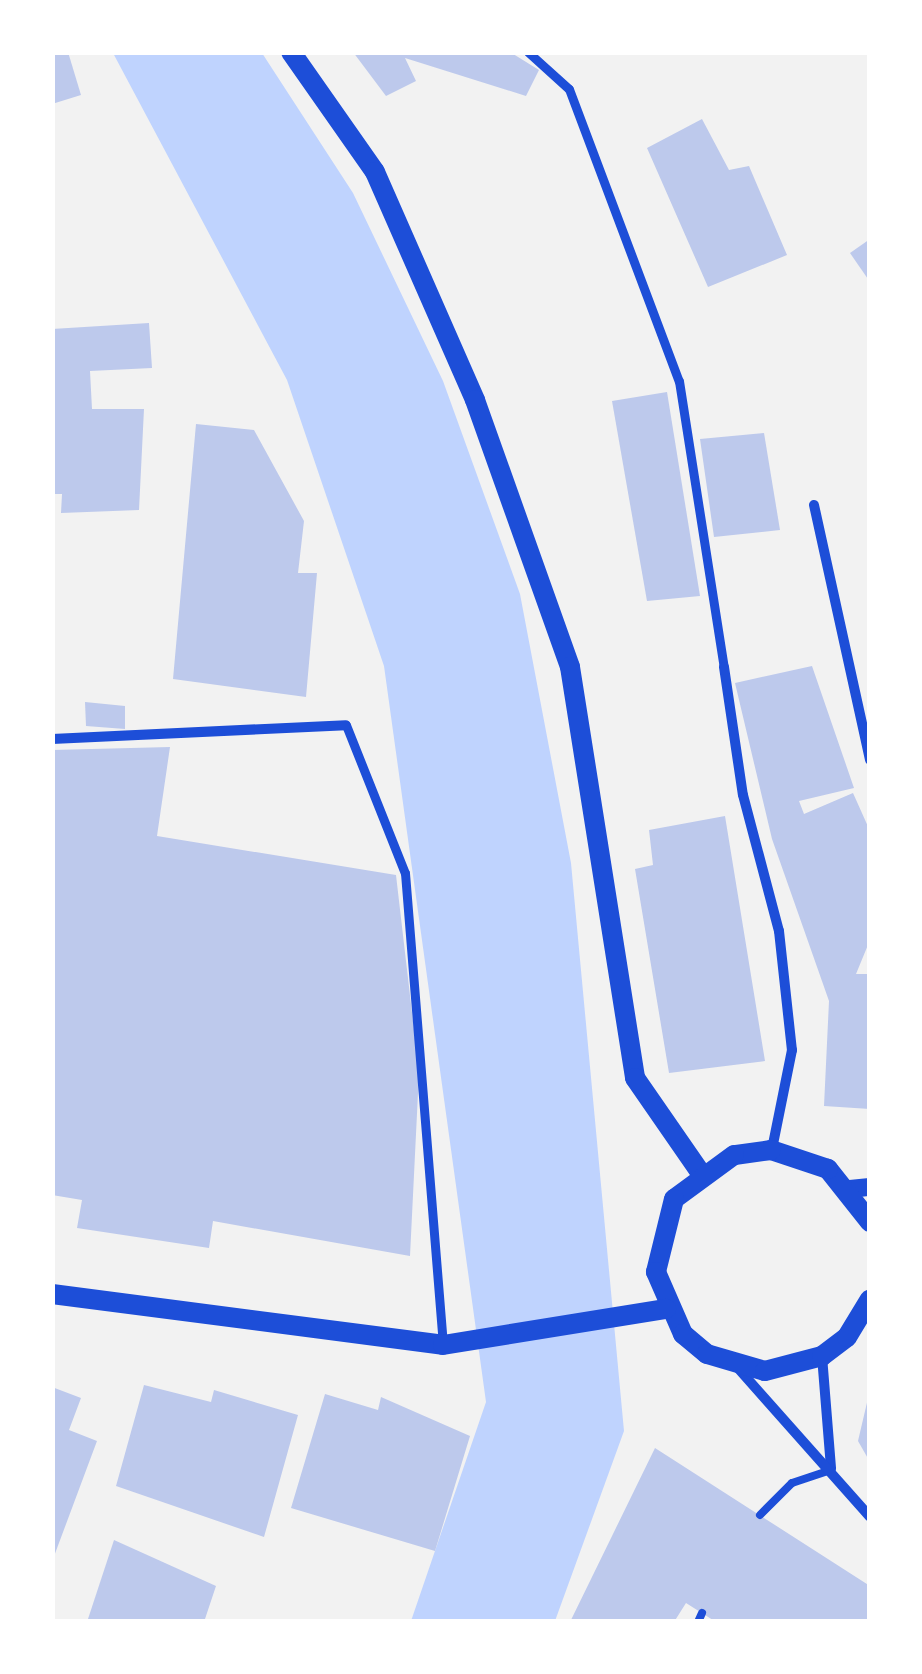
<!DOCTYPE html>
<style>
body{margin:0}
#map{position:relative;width:922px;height:1674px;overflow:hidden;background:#f2f2f2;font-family:"PT Sans",sans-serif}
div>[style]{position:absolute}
.water>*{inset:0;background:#bfd3fe}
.building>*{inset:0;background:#bdc9ec}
.service>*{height:8px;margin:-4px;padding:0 4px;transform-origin:4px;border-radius:4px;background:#1d4ed8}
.pedestrian>*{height:9px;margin:-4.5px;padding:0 4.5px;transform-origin:4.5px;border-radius:4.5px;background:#1d4ed8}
.minor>*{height:10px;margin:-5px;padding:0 5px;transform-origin:5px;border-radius:5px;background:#1d4ed8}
.tertiary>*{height:18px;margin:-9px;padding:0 9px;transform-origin:9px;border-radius:9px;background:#1d4ed8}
.secondary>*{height:20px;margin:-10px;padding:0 10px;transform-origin:10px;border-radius:10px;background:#1d4ed8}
span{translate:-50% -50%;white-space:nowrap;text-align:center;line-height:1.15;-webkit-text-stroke:10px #fff;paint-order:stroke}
.frame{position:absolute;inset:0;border:55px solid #fff;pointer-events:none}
</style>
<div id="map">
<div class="water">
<i style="clip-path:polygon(113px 53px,262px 53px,353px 193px,443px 381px,520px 594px,571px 863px,624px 1431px,555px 1621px,411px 1621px,486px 1402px,384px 666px,287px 380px)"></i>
</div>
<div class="building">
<i style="clip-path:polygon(52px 52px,68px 52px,81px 95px,52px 104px)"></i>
<i style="clip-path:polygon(353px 52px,510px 52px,539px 70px,526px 96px,405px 58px,416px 81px,386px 96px)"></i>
<i style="clip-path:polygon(702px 119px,729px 170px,749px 166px,787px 255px,708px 287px,647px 148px)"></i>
<i style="clip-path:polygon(870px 239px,870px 282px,850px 253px)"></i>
<i style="clip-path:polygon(149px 323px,152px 368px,90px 371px,92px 409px,144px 409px,139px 510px,61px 513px,62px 494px,52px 494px,52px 329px)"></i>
<i style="clip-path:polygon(667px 392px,700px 596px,647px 601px,612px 401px)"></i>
<i style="clip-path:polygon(196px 424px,254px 430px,304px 521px,298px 573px,317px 573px,306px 697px,173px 679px)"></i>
<i style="clip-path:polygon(764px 433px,780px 530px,714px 537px,700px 439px)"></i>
<i style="clip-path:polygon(812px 666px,854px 788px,799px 801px,804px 814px,853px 793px,870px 831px,870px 940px,856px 974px,870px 974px,870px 1109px,824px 1106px,829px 1001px,772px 839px,735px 683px)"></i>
<i style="clip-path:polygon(85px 702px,125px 706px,125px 729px,86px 726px)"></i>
<i style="clip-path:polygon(170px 747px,157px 836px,396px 875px,419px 1073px,410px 1256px,213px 1221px,209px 1248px,77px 1228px,82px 1200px,52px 1195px,52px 750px)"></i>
<i style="clip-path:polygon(725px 816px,765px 1061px,669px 1073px,635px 869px,653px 865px,649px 830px)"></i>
<i style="clip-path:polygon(144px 1385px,211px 1402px,214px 1390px,298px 1415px,264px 1537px,116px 1486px)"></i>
<i style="clip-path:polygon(52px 1387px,81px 1398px,69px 1430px,97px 1441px,53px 1559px)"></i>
<i style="clip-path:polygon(325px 1394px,378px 1410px,381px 1397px,470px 1436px,435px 1551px,291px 1508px)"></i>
<i style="clip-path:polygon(869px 1394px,870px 1394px,870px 1462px,858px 1441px)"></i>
<i style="clip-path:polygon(655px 1448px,870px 1586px,870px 1622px,716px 1622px,686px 1603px,674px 1622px,570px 1622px)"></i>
<i style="clip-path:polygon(114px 1540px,216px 1586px,204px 1622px,87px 1622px)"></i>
</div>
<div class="service">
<i style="left:760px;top:1515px;width:45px;rotate:-45deg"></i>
<i style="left:792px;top:1483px;width:41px;rotate:-18.4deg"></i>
<i style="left:698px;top:1622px;width:10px;rotate:-66deg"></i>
</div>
<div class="pedestrian">
<i style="left:528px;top:52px;width:55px;rotate:42.1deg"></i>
<i style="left:569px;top:89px;width:312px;rotate:69.4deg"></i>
<i style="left:679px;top:381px;width:290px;rotate:81.1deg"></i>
<i style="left:346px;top:725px;width:159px;rotate:68.3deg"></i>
<i style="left:405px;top:873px;width:473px;rotate:85.4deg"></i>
</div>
<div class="minor">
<i style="left:814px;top:505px;width:261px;rotate:77.6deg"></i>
<i style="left:724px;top:667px;width:129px;rotate:81.6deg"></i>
<i style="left:743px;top:795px;width:141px;rotate:75.2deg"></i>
<i style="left:779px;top:931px;width:120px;rotate:83.8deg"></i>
<i style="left:792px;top:1050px;width:101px;rotate:101.4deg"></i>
<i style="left:52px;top:739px;width:294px;rotate:-2.7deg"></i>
<i style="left:822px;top:1356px;width:113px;rotate:85.4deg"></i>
<i style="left:737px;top:1367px;width:200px;rotate:48.4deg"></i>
</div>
<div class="tertiary">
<i style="left:850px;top:1189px;width:20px;rotate:-6deg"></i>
</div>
<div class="secondary">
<i style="left:291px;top:52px;width:146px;rotate:55deg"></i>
<i style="left:375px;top:172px;width:249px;rotate:66.3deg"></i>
<i style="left:475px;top:400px;width:283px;rotate:70.4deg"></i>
<i style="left:570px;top:667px;width:416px;rotate:81deg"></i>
<i style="left:635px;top:1078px;width:114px;rotate:55.3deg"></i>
<i style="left:870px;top:1222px;width:68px;rotate:-128.4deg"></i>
<i style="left:828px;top:1169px;width:60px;rotate:-161.6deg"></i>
<i style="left:771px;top:1150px;width:37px;rotate:172deg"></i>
<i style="left:734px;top:1155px;width:74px;rotate:143.7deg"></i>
<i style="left:674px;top:1199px;width:75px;rotate:103.9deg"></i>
<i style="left:656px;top:1272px;width:68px;rotate:66.5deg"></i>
<i style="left:683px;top:1334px;width:31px;rotate:40deg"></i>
<i style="left:707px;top:1354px;width:60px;rotate:16.3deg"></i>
<i style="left:765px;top:1371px;width:59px;rotate:-14.7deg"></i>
<i style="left:822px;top:1356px;width:31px;rotate:-37deg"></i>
<i style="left:847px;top:1337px;width:44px;rotate:-58.8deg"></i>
<i style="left:52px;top:1294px;width:394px;rotate:7.4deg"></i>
<i style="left:443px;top:1345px;width:226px;rotate:-9.2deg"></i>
</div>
<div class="frame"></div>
</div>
